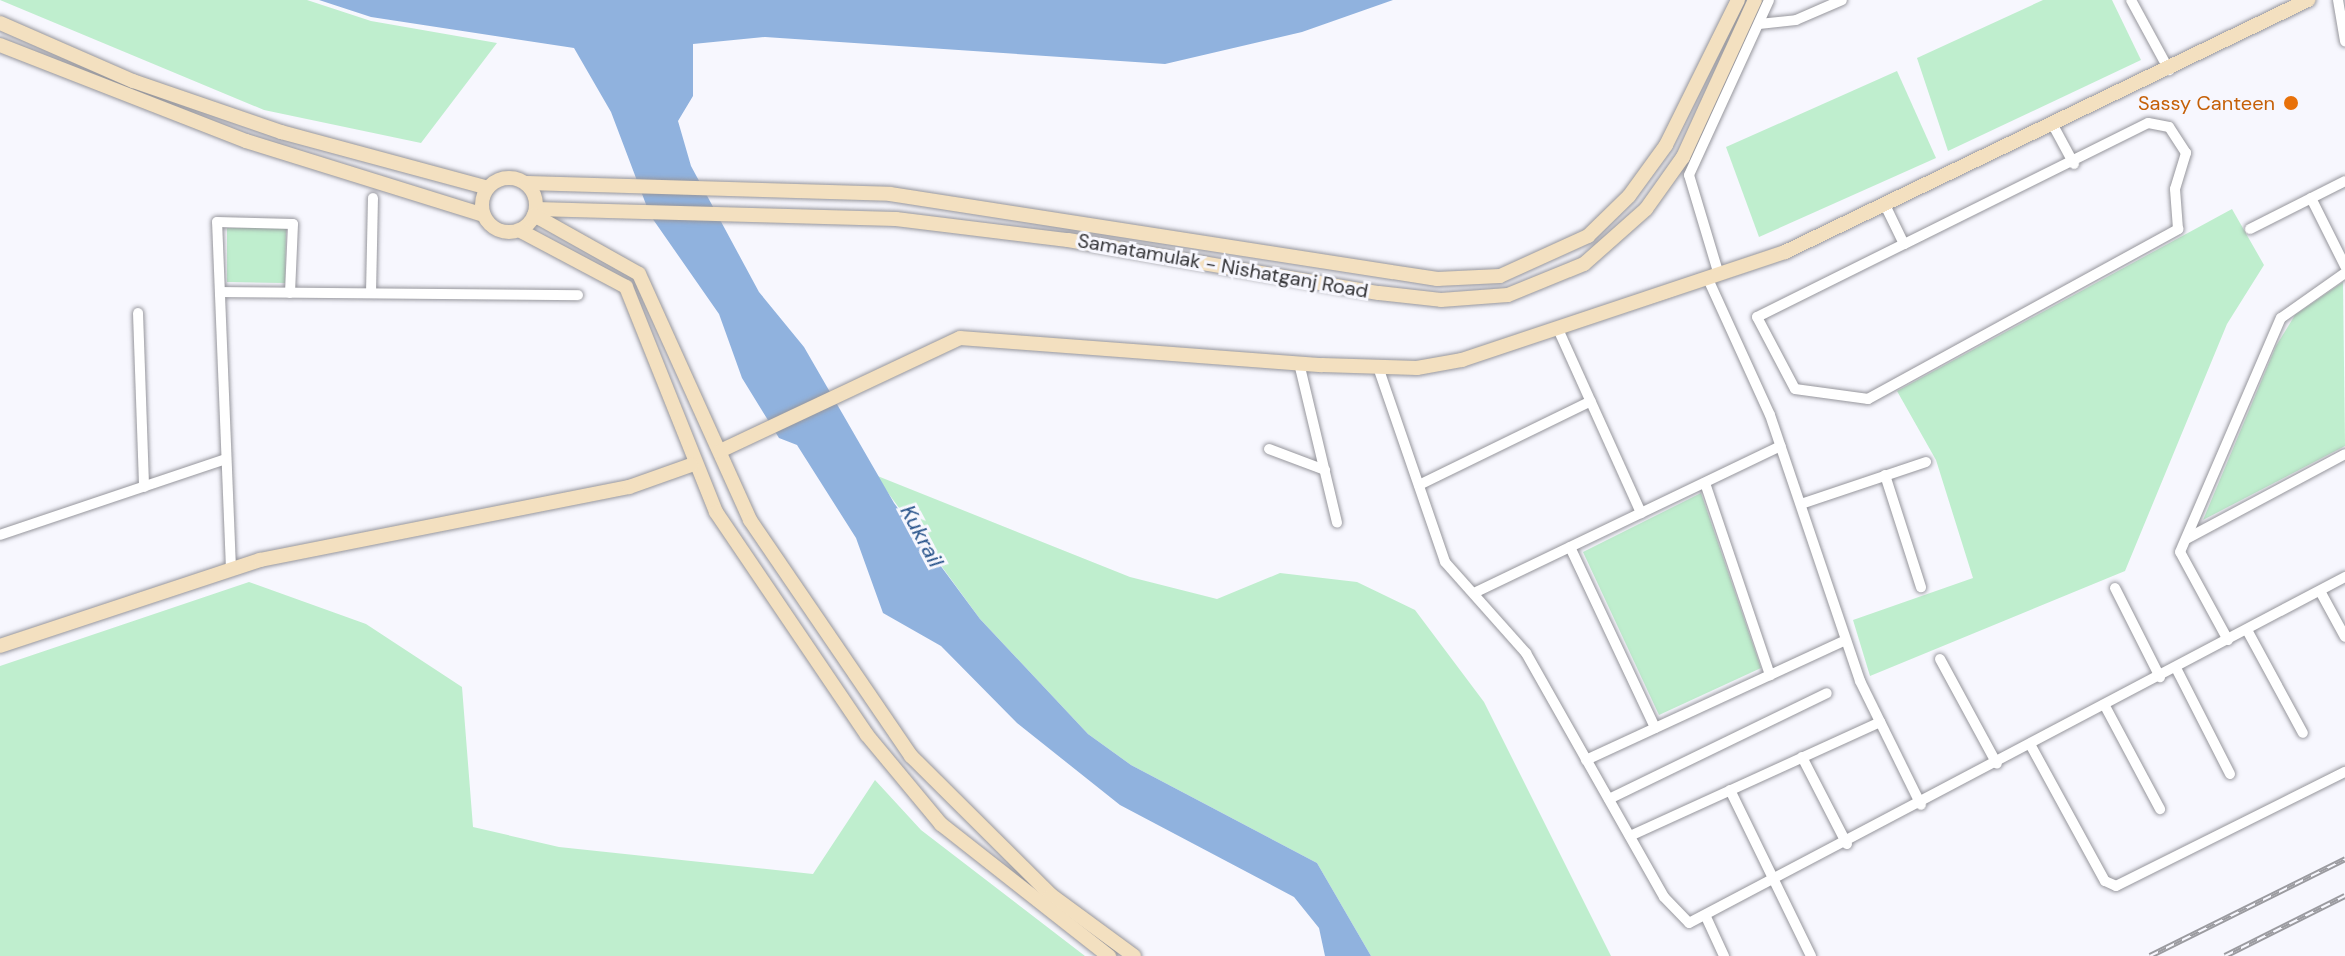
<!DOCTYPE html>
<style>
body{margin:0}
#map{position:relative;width:2345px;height:956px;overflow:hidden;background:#f7f7fe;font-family:"DM Sans",sans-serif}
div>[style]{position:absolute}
.green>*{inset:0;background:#bfeece}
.water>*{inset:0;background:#90b2de}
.roads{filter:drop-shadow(0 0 2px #96969c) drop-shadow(0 0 2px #96969c)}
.street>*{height:10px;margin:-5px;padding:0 5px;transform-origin:5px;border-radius:5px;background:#fff}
.secondary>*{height:14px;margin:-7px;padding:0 7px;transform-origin:7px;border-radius:7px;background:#f3e0c0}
.secondary>.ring{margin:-7px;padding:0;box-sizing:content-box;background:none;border:14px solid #f3e0c0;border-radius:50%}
.rail>*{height:6px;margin-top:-3px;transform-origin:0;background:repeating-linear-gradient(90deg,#f7f7fe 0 9px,#9b9ba0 0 18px);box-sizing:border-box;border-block:2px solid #9b9ba0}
.dots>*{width:22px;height:22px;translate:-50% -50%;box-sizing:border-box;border:4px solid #f7f7fe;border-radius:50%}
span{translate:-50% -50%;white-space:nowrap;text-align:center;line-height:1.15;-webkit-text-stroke:6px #f7f7fe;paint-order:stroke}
.food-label{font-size:20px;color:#c56008}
.right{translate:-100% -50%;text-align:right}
.street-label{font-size:20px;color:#343437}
.water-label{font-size:22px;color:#28538b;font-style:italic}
</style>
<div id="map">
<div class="green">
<i style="clip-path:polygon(0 0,307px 0,371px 21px,497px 43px,421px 143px,264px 110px)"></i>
<i style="clip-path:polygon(2043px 0,2112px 0,2141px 60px,1948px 151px,1917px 58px)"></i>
<i style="clip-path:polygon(1897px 71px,1936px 158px,1759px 237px,1726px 147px)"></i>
<i style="clip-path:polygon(2232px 209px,2264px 265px,2227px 324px,2125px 571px,1870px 676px,1853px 620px,1973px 578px,1936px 460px,1897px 391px)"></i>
<i style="clip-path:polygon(227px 228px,286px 228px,285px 283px,227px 282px)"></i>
<i style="clip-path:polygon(2343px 282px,2345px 446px,2203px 520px,2276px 346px,2295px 315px)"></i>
<i style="clip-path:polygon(875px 475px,1130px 577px,1217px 599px,1280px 573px,1357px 582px,1415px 610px,1484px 702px,1611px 956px,1371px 956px,1317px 863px,1131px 765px,1088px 734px,980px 619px)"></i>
<i style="clip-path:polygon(1701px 493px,1761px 668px,1659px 715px,1583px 552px)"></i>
<i style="clip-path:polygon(249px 582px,366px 624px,462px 687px,473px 827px,559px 847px,813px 874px,875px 780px,921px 830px,1085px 956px,0 956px,0 666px)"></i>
</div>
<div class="water">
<i style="clip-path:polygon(319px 0,1393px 0,1302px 32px,1165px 64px,765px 37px,693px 44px,693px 96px,678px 121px,691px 166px,759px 292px,804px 347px,894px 503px,980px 619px,1088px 734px,1131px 765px,1317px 863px,1371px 956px,1325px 956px,1319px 928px,1294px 897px,1120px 805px,1017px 723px,941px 646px,883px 613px,856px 538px,797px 445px,779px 438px,742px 378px,719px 314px,650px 215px,611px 112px,574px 48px,371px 17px)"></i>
</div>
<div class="roads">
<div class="street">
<i style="left:2131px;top:0;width:80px;rotate:61.5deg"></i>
<i style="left:2338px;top:0;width:42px;rotate:80.3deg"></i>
<i style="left:1759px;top:24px;width:37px;rotate:-6deg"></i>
<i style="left:1796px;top:20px;width:50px;rotate:-23.5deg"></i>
<i style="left:2054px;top:127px;width:42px;rotate:61.6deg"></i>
<i style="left:2311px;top:198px;width:76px;rotate:63.4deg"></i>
<i style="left:1886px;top:207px;width:41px;rotate:64.1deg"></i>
<i style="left:1904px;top:244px;width:164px;rotate:153.6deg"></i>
<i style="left:1757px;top:317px;width:81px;rotate:62.2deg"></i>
<i style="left:1795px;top:389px;width:74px;rotate:7.8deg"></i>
<i style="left:1868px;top:399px;width:354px;rotate:-28.7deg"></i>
<i style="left:2178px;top:229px;width:40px;rotate:-94.3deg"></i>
<i style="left:2175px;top:189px;width:38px;rotate:-73deg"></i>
<i style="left:2186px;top:153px;width:31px;rotate:-123deg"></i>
<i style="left:2169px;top:127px;width:21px;rotate:-169deg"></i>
<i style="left:2148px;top:123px;width:272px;rotate:153.6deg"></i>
<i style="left:2250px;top:229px;width:106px;rotate:-26.8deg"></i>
<i style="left:1719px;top:275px;width:104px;rotate:-106.7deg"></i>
<i style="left:1689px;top:175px;width:192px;rotate:-65.4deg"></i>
<i style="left:1708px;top:279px;width:149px;rotate:65.5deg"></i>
<i style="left:1770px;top:415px;width:281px;rotate:71.3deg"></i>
<i style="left:1860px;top:681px;width:138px;rotate:63.8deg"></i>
<i style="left:220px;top:292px;width:358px;rotate:0.5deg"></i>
<i style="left:371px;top:293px;width:95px;rotate:-88.8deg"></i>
<i style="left:138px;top:313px;width:174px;rotate:88deg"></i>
<i style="left:1558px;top:329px;width:202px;rotate:65.7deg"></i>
<i style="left:1299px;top:363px;width:164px;rotate:76.6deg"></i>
<i style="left:1378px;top:367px;width:206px;rotate:71deg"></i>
<i style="left:1445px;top:562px;width:122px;rotate:48.3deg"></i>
<i style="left:1526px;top:653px;width:280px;rotate:60.5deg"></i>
<i style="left:1664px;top:897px;width:36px;rotate:46deg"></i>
<i style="left:1689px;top:923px;width:742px;rotate:-27.81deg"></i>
<i style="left:1269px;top:449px;width:60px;rotate:20.6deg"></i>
<i style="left:1885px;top:475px;width:118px;rotate:72.2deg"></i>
<i style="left:1705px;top:483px;width:203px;rotate:71.3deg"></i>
<i style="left:1419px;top:485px;width:191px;rotate:-26deg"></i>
<i style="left:1801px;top:504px;width:132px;rotate:-18.6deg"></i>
<i style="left:0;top:535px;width:238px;rotate:-18.6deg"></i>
<i style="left:2188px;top:538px;width:178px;rotate:-28.1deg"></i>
<i style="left:1570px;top:547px;width:200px;rotate:64.8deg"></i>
<i style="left:231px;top:569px;width:347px;rotate:-92.3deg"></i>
<i style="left:217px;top:222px;width:76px;rotate:1.5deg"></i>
<i style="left:293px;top:224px;width:69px;rotate:92.5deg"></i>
<i style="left:2115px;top:588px;width:100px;rotate:63.2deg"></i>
<i style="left:2320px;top:591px;width:52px;rotate:61.5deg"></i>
<i style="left:1474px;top:593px;width:340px;rotate:-25.6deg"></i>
<i style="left:2247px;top:630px;width:117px;rotate:61.5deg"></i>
<i style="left:2228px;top:640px;width:100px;rotate:-118.6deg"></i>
<i style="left:2180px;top:552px;width:255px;rotate:-66.7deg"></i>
<i style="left:2281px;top:318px;width:78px;rotate:-35.1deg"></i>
<i style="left:1940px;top:659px;width:119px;rotate:61.5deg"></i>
<i style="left:2176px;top:668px;width:119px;rotate:63deg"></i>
<i style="left:2105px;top:706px;width:117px;rotate:61.9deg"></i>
<i style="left:2031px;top:746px;width:154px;rotate:61.3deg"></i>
<i style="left:2105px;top:881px;width:12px;rotate:24deg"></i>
<i style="left:2116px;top:886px;width:256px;rotate:-26.5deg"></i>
<i style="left:1802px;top:757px;width:98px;rotate:62.7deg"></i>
<i style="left:1586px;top:760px;width:286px;rotate:-24.8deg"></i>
<i style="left:1730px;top:790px;width:185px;rotate:64deg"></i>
<i style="left:1609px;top:799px;width:242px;rotate:-25.9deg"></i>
<i style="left:1630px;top:836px;width:275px;rotate:-24.5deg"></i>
<i style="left:1707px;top:919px;width:41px;rotate:65.3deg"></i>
</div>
<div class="secondary">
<i style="left:0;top:23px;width:145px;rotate:23.6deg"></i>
<i style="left:133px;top:81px;width:157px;rotate:19deg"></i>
<i style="left:281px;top:132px;width:214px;rotate:15.1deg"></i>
<i style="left:0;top:45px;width:264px;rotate:21.3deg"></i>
<i style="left:246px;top:141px;width:249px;rotate:17.3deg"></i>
<i class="ring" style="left:482px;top:178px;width:40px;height:40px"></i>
<i style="left:526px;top:183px;width:364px;rotate:1.7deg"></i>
<i style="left:890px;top:194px;width:554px;rotate:8.83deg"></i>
<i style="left:1437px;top:279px;width:63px;rotate:-2.7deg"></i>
<i style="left:1500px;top:276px;width:97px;rotate:-24.4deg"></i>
<i style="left:1588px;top:236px;width:57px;rotate:-44.3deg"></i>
<i style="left:1629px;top:196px;width:63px;rotate:-54deg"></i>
<i style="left:1666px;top:145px;width:162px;rotate:-63.6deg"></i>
<i style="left:536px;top:209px;width:360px;rotate:1.6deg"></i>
<i style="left:896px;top:219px;width:173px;rotate:7deg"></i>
<i style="left:1068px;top:240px;width:315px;rotate:9.7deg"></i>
<i style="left:1379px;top:293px;width:62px;rotate:6.4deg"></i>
<i style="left:1441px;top:300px;width:67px;rotate:-4.3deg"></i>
<i style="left:1508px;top:295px;width:82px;rotate:-22.2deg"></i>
<i style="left:1584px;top:264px;width:83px;rotate:-41.6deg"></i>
<i style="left:1646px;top:209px;width:64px;rotate:-54.6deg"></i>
<i style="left:1683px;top:157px;width:173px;rotate:-65.4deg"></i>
<i style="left:534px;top:215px;width:120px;rotate:29.3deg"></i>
<i style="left:639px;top:274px;width:270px;rotate:65.7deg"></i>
<i style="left:750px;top:520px;width:286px;rotate:55.7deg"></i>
<i style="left:911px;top:756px;width:197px;rotate:44.8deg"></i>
<i style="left:1051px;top:895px;width:103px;rotate:36.3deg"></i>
<i style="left:519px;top:230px;width:121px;rotate:28deg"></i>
<i style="left:626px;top:287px;width:242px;rotate:68.2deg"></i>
<i style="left:716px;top:512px;width:269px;rotate:55.9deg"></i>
<i style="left:867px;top:735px;width:116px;rotate:50.3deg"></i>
<i style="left:941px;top:824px;width:214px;rotate:38.2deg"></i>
<i style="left:720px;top:451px;width:265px;rotate:-25.2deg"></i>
<i style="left:960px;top:338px;width:363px;rotate:4.3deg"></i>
<i style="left:1322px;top:365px;width:95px;rotate:1.8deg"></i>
<i style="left:1417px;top:368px;width:46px;rotate:-10.1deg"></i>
<i style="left:1462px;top:360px;width:341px;rotate:-18.5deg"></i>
<i style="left:1785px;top:252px;width:581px;rotate:-25.73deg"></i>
<i style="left:0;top:646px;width:274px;rotate:-18.3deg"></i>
<i style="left:260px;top:560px;width:376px;rotate:-11.2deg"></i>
<i style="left:629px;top:487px;width:66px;rotate:-19.5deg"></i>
</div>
</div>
<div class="rail">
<i style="left:2150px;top:956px;width:218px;rotate:-26.4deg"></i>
<i style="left:2225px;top:956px;width:134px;rotate:-26.6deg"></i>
</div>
<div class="dots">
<i style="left:2291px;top:103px;background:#e8710a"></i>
</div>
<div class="food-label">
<span class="right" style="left:2275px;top:103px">Sassy Canteen</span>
</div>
<div class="street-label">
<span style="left:1223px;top:266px;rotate:10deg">Samatamulak - Nishatganj Road</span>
</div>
<div class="water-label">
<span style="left:922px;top:536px;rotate:62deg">Kukrail</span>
</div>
</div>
